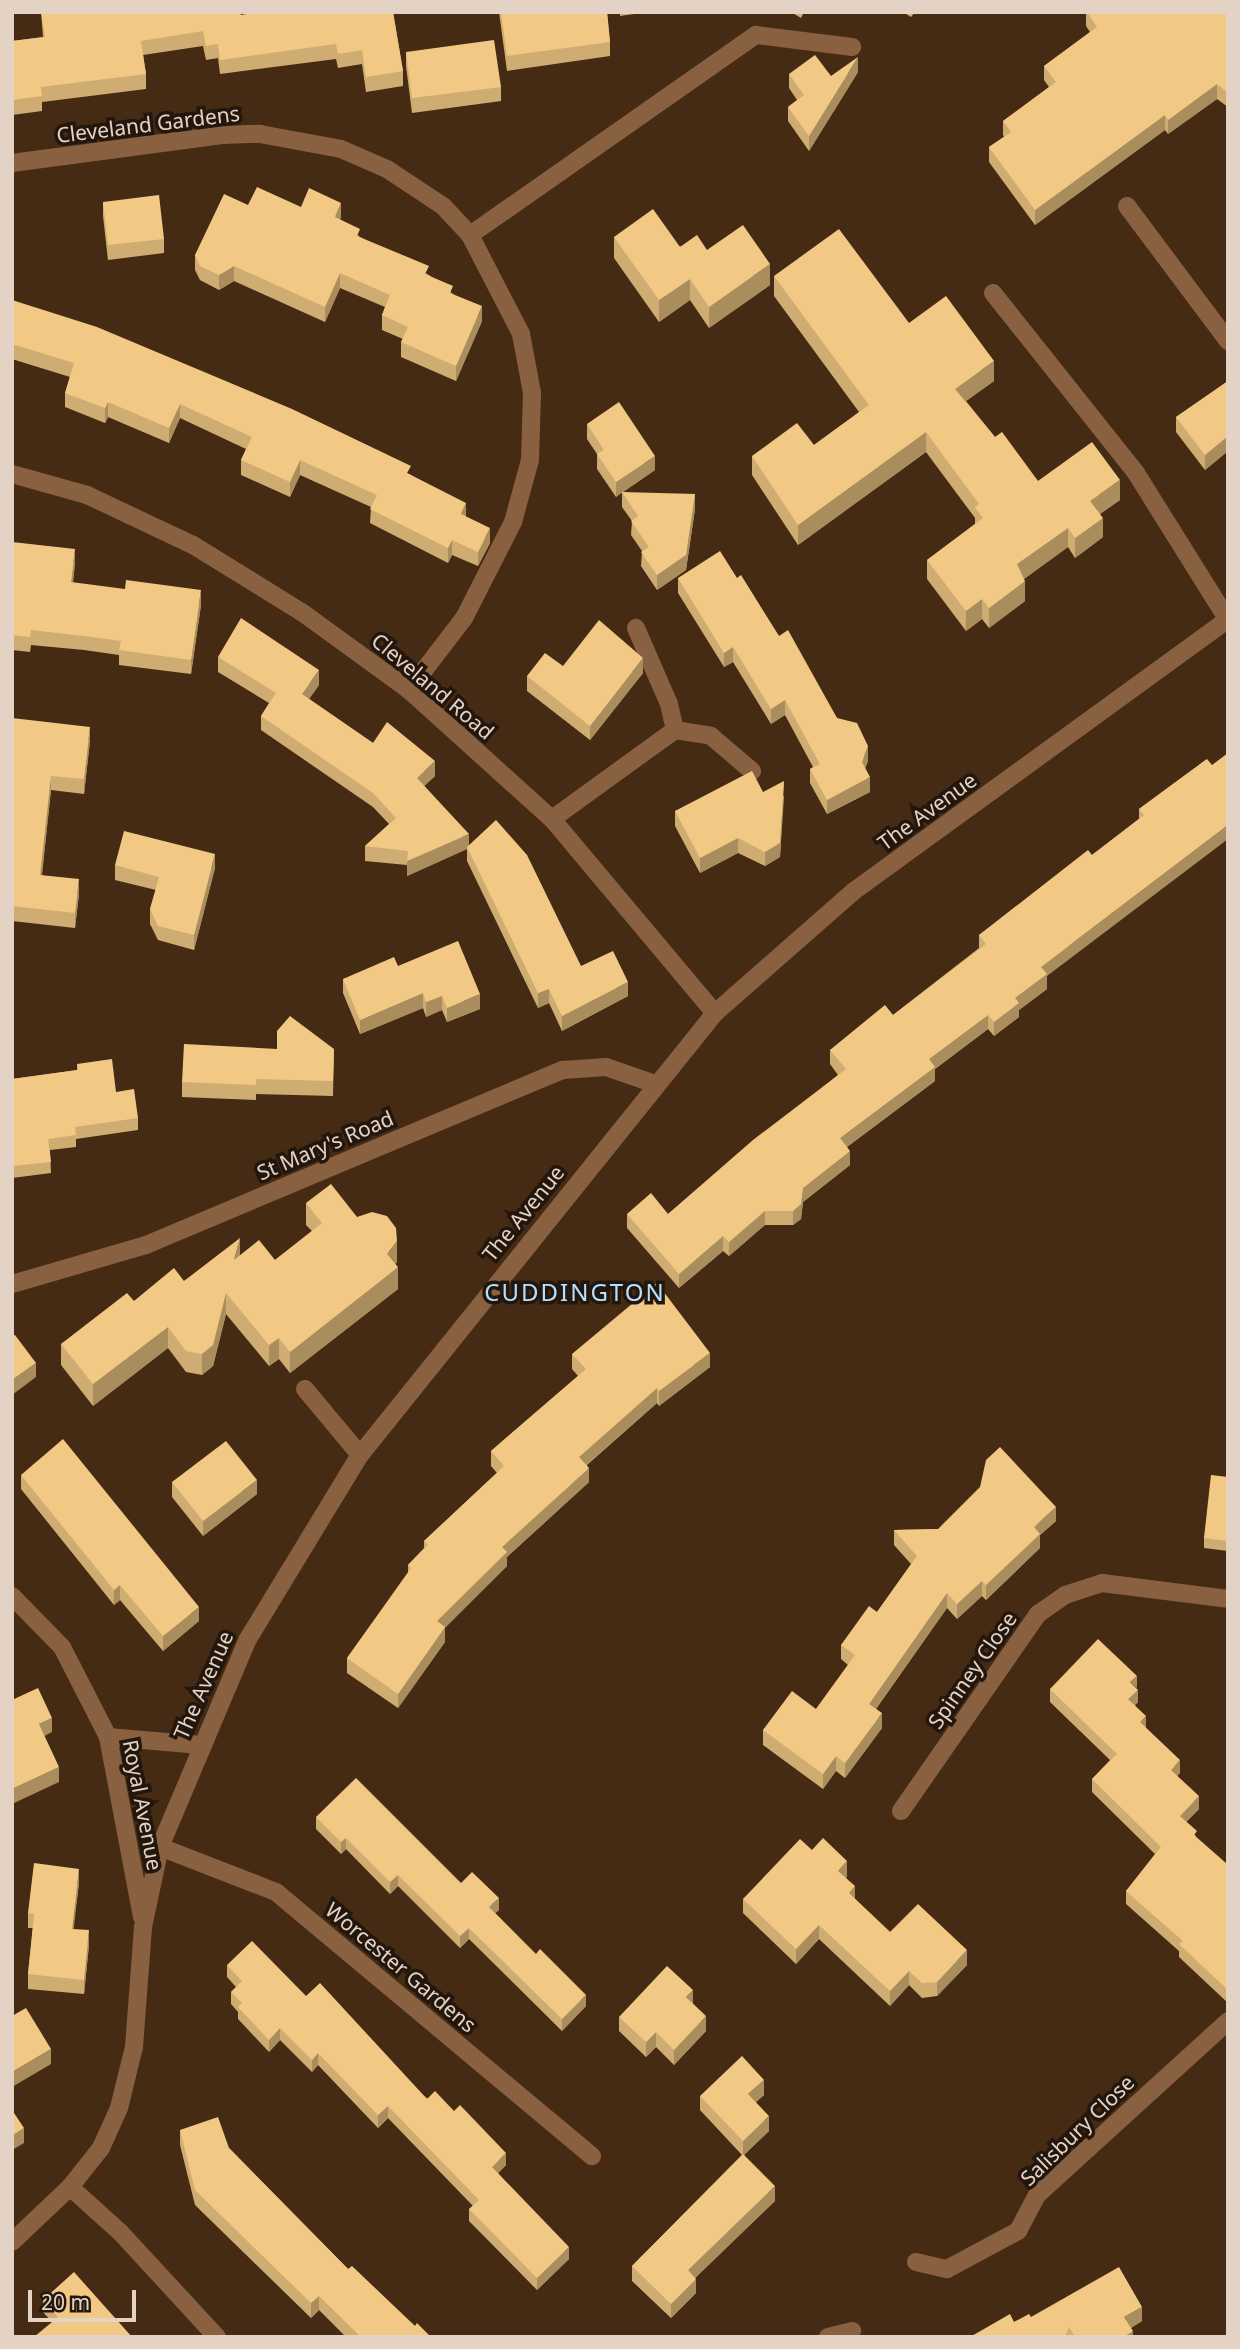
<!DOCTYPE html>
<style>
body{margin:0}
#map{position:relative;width:1240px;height:2349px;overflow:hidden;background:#462b14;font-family:"Noto Sans",sans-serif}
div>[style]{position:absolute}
.minor>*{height:18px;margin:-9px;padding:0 9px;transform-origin:9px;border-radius:9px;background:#8a6140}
.wall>*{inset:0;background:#cfad72}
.shaded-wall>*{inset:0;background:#a98d5c}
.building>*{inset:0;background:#f1c984}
span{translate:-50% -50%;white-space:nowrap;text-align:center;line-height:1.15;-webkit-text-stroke:7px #23170d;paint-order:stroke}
.street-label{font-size:21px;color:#e4d3c5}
.quarter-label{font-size:24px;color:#b5dffc;letter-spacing:2px}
.frame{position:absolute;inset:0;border:14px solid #e4d3c5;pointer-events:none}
.scale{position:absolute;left:28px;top:2290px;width:108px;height:32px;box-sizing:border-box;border:4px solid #e4d3c5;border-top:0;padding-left:9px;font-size:21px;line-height:24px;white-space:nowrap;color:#e4d3c5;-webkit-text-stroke:5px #23170d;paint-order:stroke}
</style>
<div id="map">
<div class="minor">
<i style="left:12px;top:163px;width:212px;rotate:-7.6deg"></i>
<i style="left:222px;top:135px;width:38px;rotate:-2deg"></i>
<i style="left:260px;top:134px;width:82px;rotate:10.5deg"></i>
<i style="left:341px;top:149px;width:50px;rotate:23.5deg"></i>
<i style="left:387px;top:169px;width:67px;rotate:33.5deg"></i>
<i style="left:443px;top:206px;width:40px;rotate:47deg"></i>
<i style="left:470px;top:235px;width:111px;rotate:62.7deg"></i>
<i style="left:521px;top:334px;width:60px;rotate:79.4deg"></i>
<i style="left:532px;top:393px;width:67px;rotate:91.7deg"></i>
<i style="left:530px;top:460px;width:64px;rotate:105.3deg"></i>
<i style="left:513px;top:522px;width:108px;rotate:117deg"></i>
<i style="left:464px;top:618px;width:91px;rotate:127.4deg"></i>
<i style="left:1127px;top:206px;width:169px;rotate:53.2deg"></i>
<i style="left:470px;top:235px;width:349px;rotate:-35deg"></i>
<i style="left:756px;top:35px;width:97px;rotate:7.1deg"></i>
<i style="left:993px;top:293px;width:230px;rotate:51.5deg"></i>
<i style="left:1136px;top:473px;width:173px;rotate:58deg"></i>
<i style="left:12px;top:474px;width:78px;rotate:15.6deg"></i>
<i style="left:87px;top:495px;width:117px;rotate:25.3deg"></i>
<i style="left:193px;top:545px;width:129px;rotate:31.7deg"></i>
<i style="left:303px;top:613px;width:131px;rotate:36deg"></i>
<i style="left:409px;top:690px;width:193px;rotate:42.1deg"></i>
<i style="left:552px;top:819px;width:253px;rotate:50deg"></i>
<i style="left:675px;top:730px;width:36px;rotate:9deg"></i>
<i style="left:711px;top:736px;width:54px;rotate:40.5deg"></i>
<i style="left:552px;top:819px;width:152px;rotate:-35.9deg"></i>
<i style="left:675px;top:730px;width:27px;rotate:-103deg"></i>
<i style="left:669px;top:704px;width:83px;rotate:-113.5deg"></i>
<i style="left:12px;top:1284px;width:140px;rotate:-16.2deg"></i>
<i style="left:146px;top:1245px;width:452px;rotate:-22.8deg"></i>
<i style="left:563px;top:1070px;width:43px;rotate:-4deg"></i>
<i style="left:606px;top:1067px;width:52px;rotate:19.1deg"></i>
<i style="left:305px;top:1389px;width:86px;rotate:50.2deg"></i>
<i style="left:12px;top:1596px;width:71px;rotate:45.6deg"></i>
<i style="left:62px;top:1647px;width:101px;rotate:62.9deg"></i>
<i style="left:108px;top:1737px;width:183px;rotate:79.3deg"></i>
<i style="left:108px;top:1737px;width:93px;rotate:4.9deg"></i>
<i style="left:901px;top:1811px;width:240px;rotate:-55.2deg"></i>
<i style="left:1038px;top:1614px;width:33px;rotate:-35deg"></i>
<i style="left:1065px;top:1595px;width:39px;rotate:-18deg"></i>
<i style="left:1102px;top:1583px;width:127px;rotate:7.2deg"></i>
<i style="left:160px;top:1847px;width:124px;rotate:21.2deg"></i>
<i style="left:276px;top:1892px;width:412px;rotate:39.9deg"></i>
<i style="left:70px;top:2187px;width:67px;rotate:42deg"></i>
<i style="left:120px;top:2232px;width:143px;rotate:47.3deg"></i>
<i style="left:12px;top:2242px;width:80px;rotate:-43.5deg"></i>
<i style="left:70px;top:2187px;width:50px;rotate:-51.5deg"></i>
<i style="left:101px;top:2148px;width:44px;rotate:-65.8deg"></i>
<i style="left:119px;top:2108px;width:63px;rotate:-76.2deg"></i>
<i style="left:134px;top:2047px;width:120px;rotate:-85.7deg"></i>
<i style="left:143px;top:1927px;width:82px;rotate:-78deg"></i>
<i style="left:160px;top:1847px;width:226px;rotate:-67.1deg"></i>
<i style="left:248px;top:1639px;width:215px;rotate:-58.7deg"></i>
<i style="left:360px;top:1455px;width:567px;rotate:-51.23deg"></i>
<i style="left:715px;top:1013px;width:185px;rotate:-41.3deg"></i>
<i style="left:854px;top:891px;width:462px;rotate:-36deg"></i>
<i style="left:916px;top:2262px;width:32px;rotate:13deg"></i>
<i style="left:947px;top:2269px;width:81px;rotate:-28.2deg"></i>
<i style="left:1018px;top:2231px;width:41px;rotate:-62.2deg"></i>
<i style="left:1037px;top:2195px;width:258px;rotate:-42.3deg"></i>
<i style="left:828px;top:2337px;width:25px;rotate:-14deg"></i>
</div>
<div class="wall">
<i style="clip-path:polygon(41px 12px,241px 15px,393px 12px,403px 71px,403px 86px,366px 92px,362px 64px,338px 68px,336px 59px,220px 74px,218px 58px,206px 60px,203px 46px,143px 55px,146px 74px,146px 89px,42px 102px,42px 111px,12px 115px,12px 41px,43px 37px)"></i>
<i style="clip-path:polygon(499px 12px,607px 12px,610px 42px,610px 56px,507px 71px)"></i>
<i style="clip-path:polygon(620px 12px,648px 12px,620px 16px)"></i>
<i style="clip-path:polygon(791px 12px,804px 12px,801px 18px)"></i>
<i style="clip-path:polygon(903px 12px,915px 12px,911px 17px)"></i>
<i style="clip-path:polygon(1086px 12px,1228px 12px,1228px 107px,1217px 99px,1168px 134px,1165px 130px,1035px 225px,989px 162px,989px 147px,1004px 137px,1003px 135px,1003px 121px,1049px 87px,1044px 80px,1044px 66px,1090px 32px,1086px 26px)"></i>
<i style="clip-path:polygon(406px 52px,501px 87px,501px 101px,412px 113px,406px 66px)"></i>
<i style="clip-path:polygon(858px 72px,809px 151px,788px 121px,788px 107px,797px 100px,789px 88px,789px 74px,831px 76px)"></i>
<i style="clip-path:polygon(103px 202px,164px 239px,164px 253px,108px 260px,103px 216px)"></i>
<i style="clip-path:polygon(248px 205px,301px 207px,341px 217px,340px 220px,360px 237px,429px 275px,453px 294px,482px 321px,456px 381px,401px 357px,401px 342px,403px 339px,382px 330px,382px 315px,385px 307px,340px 288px,325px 322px,234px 281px,219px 290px,200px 280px,195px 270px,195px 255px)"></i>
<i style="clip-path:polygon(614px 237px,707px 250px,770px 285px,709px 328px,690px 300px,659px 322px,614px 258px)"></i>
<i style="clip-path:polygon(774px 276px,909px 323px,994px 381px,966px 401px,995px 437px,1038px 481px,1120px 500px,1100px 514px,1103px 537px,1075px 558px,1068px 547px,1024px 579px,1025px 601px,989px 628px,982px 619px,966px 631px,927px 579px,927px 560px,975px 524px,975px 518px,926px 452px,798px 545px,752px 475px,752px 456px,814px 445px,859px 412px,774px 296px)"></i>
<i style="clip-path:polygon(12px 300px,411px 475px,466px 517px,490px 543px,478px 566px,452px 555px,448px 563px,370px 523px,371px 507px,300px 475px,290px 497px,241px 475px,241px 460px,246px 449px,180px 418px,169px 443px,108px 417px,105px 423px,65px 407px,65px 393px,70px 377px,12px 359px)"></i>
<i style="clip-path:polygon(1228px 381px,1228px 451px,1205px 470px,1176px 432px,1176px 417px)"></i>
<i style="clip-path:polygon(587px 424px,655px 470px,623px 492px,695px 509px,686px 570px,657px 590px,641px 566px,642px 551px,631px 535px,632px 521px,622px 507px,622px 492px,616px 497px,597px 469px,597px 454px,587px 439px)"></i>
<i style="clip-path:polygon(12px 542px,75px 563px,73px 583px,201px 605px,191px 674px,119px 665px,119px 655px,84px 650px,31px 645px,30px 652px,12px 650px)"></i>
<i style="clip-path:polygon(678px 578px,737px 578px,779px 636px,837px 718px,868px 761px,865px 768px,870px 792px,827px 814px,810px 783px,810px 769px,813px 767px,785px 715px,771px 724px,733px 662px,724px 667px,678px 593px)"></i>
<i style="clip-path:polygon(218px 657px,319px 685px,309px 699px,373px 743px,435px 776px,424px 786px,469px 845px,581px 966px,628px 996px,562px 1031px,549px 1003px,538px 1008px,467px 861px,467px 849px,407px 876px,407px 865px,365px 861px,365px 846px,389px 824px,373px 807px,261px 730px,261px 716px,269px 703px,218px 672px)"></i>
<i style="clip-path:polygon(563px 666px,643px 673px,590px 740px,527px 691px,527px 676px)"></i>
<i style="clip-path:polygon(12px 718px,90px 741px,84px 794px,51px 790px,42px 875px,79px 894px,75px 928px,12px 921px)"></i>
<i style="clip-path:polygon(1207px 759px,1047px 976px,1047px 989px,1019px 1010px,1019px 1017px,994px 1036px,988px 1029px,935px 1069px,935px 1081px,847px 1147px,850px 1165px,803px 1202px,801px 1219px,793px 1225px,765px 1225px,729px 1256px,723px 1251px,679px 1288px,627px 1228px,627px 1214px,668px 1214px,838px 1075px,830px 1064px,830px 1050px,893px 1015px,979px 948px,979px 935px,1092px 855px,1139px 819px,1139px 809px)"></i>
<i style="clip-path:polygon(763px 792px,784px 796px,780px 857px,765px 866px,738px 853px,700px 873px,675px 826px,675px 811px)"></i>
<i style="clip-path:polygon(115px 865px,215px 868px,194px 950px,158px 940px,150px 924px,150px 909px,156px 890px,115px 880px)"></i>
<i style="clip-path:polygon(398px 966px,480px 1009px,447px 1022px,442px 1010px,426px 1017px,423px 1008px,360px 1034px,343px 993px,343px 979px)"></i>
<i style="clip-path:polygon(277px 1049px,334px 1049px,333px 1096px,256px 1094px,256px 1100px,182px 1097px,182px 1082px)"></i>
<i style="clip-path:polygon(77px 1064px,116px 1092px,138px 1118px,138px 1130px,76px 1139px,76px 1147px,50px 1150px,51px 1173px,12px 1178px,12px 1079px,77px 1070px)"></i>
<i style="clip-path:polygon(306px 1203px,357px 1217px,397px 1262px,395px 1264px,398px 1289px,290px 1373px,279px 1359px,269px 1366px,226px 1314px,213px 1366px,202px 1375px,186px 1372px,168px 1348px,93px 1406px,61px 1365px,61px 1344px,134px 1301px,184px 1281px,240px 1256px,275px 1260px,312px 1231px,306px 1225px)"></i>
<i style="clip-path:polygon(572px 1354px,710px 1367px,659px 1406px,657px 1403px,587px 1465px,589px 1482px,507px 1557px,507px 1566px,445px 1627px,445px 1642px,398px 1708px,347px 1673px,347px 1658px,408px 1574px,408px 1565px,424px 1548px,424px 1541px,497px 1473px,491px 1466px,491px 1451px,578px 1376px,572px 1369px)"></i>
<i style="clip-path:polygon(21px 1475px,199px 1621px,163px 1651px,120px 1600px,114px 1605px,21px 1489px)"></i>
<i style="clip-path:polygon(1228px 1477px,1228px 1551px,1204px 1548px,1204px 1538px)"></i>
<i style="clip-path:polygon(172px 1482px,257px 1494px,203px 1536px,172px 1497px)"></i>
<i style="clip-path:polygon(1056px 1521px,1040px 1535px,1040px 1548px,986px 1600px,982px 1596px,957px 1619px,947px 1608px,876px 1709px,882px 1728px,845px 1778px,836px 1771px,823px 1789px,763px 1745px,763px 1730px,816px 1709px,848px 1665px,841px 1659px,841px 1645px,877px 1612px,911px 1564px,894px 1545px,894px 1530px,938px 1529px)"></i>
<i style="clip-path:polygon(1136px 1688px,1138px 1702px,1135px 1705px,1146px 1729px,1180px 1773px,1177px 1776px,1199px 1809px,1186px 1822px,1197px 1838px,1228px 1865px,1228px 2003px,1179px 1957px,1179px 1951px,1126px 1904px,1126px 1891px,1155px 1854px,1092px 1792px,1092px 1779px,1110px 1760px,1050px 1702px,1050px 1689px)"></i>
<i style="clip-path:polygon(316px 1817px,461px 1883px,499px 1910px,495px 1913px,586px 2006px,562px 2031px,469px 1939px,460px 1948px,398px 1886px,390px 1894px,346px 1849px,341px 1854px,316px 1829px)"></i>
<i style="clip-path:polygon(812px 1850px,847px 1876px,846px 1878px,855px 1899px,890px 1932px,967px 1965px,937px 1996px,922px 1998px,909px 1985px,890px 2006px,819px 1939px,796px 1964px,743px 1913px,743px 1899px)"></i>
<i style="clip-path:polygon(79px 1883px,73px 1929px,89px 1945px,84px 1994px,28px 1989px,28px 1974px,33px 1928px,28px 1928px,28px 1913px)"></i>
<i style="clip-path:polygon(227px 1965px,306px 1996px,506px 2165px,498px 2173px,569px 2259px,537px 2290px,469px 2221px,469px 2209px,473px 2206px,388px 2118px,378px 2128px,318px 2065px,312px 2072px,280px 2040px,269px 2052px,238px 2019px,238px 2012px,231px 2004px,231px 1992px,236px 1987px,227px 1977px)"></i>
<i style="clip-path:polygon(693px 2004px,706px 2031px,674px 2065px,656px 2047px,646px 2057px,619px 2031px,619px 2017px)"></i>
<i style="clip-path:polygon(1228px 2061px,1228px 2083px,1226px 2076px,1226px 2062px)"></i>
<i style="clip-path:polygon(764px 2095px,756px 2102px,769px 2131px,744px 2155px,775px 2201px,695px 2278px,696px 2293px,671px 2318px,632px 2281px,632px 2266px,742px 2155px,700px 2110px,700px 2096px)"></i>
<i style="clip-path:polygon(180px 2130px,229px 2148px,348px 2269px,415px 2326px,431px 2337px,346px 2337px,319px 2310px,311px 2318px,195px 2205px,180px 2145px)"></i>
<i style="clip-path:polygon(43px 2300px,132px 2337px,52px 2322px,43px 2312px)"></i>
<i style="clip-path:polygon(1031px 2317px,1142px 2321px,1131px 2328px,1133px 2337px,970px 2337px,1014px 2322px)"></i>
</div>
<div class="shaded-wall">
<i style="clip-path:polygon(858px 57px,858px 72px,809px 151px,809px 136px)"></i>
<i style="clip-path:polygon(1217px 84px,1217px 99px,1168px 134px,1168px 120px)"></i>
<i style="clip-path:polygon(1165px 115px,1165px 130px,1035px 225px,1035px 210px)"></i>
<i style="clip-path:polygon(341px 203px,341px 217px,335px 232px,335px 217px)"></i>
<i style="clip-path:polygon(770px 264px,770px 285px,709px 328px,709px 307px)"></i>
<i style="clip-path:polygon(234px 266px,234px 281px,219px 290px,219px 275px)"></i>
<i style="clip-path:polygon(340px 273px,340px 288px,325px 322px,325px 307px)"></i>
<i style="clip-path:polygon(690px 279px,690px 300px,659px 322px,659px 300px)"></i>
<i style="clip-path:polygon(482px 306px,482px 321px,456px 381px,456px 366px)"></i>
<i style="clip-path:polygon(994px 361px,994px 381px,955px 409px,955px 389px)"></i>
<i style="clip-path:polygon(108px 402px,108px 417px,105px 423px,105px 408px)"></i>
<i style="clip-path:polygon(180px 404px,180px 418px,169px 443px,169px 428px)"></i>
<i style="clip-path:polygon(926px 432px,926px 452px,798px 545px,798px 525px)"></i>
<i style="clip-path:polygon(1228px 436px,1228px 451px,1205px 470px,1205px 455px)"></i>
<i style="clip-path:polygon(655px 456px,655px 470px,616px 497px,616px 482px)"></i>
<i style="clip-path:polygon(300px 460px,300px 475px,290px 497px,290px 482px)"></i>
<i style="clip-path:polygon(1120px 480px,1120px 500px,1090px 521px,1090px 501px)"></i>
<i style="clip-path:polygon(695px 494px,695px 509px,686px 570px,657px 590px,657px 575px)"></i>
<i style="clip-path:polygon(466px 503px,466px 518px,461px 514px)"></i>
<i style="clip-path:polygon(1103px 518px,1103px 537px,1075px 558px,1075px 538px)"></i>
<i style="clip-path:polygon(490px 528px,490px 543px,478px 566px,478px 552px)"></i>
<i style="clip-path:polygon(1068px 528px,1068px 547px,1017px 584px,1017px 564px)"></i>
<i style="clip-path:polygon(452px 540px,452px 555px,448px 563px,448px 548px)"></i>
<i style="clip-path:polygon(75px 549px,75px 563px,71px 597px,71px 582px)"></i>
<i style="clip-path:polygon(1025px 581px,1025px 601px,989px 628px,989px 608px)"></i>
<i style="clip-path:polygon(201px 590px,201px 605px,191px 674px,191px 660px)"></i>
<i style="clip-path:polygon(982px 599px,982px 619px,966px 631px,966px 611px)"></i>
<i style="clip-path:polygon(733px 647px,733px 662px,724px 667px,724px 653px)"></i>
<i style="clip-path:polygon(643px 658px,643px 673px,590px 740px,590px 726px)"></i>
<i style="clip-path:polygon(319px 670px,319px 685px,302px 709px,302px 694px)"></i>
<i style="clip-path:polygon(785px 700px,785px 715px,771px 724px,771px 709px)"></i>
<i style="clip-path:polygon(90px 727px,90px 741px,84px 794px,84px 779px)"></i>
<i style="clip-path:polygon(868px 746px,868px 761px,862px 777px,862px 762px)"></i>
<i style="clip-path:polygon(435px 761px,435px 776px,417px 793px,417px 778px)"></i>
<i style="clip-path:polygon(51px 776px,51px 790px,40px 890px,40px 875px)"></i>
<i style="clip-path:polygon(870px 777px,870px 792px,827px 814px,827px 800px)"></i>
<i style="clip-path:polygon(784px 781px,780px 857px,765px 866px,765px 852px)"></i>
<i style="clip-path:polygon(1228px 825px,1228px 839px,1047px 976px,1047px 989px,1019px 1010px,1019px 1017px,994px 1036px,994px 1022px,1015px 998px,1041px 967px)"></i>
<i style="clip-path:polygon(469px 834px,469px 848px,467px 847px,467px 849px,407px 876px,407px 861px)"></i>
<i style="clip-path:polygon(738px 838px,738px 853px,700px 873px,700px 858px)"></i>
<i style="clip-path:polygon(215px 854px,215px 868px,194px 950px,194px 935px)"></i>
<i style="clip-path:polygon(79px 879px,79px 894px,75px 928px,75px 913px)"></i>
<i style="clip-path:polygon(628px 982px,628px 996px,562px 1031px,562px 1016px)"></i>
<i style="clip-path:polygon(549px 989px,549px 1003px,538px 1008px,538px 993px)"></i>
<i style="clip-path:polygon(423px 993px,423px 1008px,360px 1034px,360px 1020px)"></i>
<i style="clip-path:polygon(480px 994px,480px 1009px,447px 1022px,447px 1008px)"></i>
<i style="clip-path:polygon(442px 996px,442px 1010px,426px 1017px,426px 1002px)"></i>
<i style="clip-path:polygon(988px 1015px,988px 1029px,935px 1069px,935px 1081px,840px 1152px,840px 1138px,929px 1059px)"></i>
<i style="clip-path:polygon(850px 1151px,850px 1165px,803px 1202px,801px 1219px,793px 1225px,793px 1211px,803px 1188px)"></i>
<i style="clip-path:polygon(765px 1211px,765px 1225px,729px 1256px,729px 1242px)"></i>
<i style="clip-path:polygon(723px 1236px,723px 1251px,679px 1288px,679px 1274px)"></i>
<i style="clip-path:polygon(240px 1238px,240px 1259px,234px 1260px)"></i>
<i style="clip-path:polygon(397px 1241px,397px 1262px,387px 1275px,387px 1254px)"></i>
<i style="clip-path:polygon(398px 1267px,398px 1289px,290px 1373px,290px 1352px)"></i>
<i style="clip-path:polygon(226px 1293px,226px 1314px,213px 1366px,202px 1375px,202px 1354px)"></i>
<i style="clip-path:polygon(168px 1327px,168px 1348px,93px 1406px,93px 1384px)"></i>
<i style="clip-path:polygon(279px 1338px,279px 1359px,269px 1366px,269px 1345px)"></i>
<i style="clip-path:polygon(710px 1353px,710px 1367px,659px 1406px,659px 1391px)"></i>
<i style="clip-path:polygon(36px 1363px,36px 1377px,12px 1395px,12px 1380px)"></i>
<i style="clip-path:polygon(657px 1388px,657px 1403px,579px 1471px,579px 1457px)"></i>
<i style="clip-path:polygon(589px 1468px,589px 1482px,507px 1557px,507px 1566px,437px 1636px,437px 1621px,502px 1547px)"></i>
<i style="clip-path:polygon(257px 1480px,257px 1494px,203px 1536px,203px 1521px)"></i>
<i style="clip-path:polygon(1056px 1507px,1056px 1521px,1040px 1535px,1040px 1548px,986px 1600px,986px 1585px,1034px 1527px)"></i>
<i style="clip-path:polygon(982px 1581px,982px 1596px,957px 1619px,957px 1604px)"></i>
<i style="clip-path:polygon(120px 1585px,120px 1600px,114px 1605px,114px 1590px)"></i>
<i style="clip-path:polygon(947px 1593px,947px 1608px,869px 1718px,869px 1704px)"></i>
<i style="clip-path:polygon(199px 1607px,199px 1621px,163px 1651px,163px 1636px)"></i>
<i style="clip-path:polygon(445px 1627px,445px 1642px,398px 1708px,398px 1694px)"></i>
<i style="clip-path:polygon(1137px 1676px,1137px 1688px,1130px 1682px)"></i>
<i style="clip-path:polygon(1138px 1690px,1138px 1702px,1128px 1712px,1128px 1699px)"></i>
<i style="clip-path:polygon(882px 1713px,882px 1728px,845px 1778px,845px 1763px)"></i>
<i style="clip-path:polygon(1146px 1716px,1146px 1729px,1140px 1722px)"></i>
<i style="clip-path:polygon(52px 1718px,52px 1732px,39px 1739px,39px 1724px)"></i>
<i style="clip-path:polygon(836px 1756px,836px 1771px,823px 1789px,823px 1774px)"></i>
<i style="clip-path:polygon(1180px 1760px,1180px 1773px,1171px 1782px,1171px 1770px)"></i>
<i style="clip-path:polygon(59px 1767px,59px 1782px,12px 1804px,12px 1789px)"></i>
<i style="clip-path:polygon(1199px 1796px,1199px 1809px,1180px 1828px,1180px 1816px)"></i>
<i style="clip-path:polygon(346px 1838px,346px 1849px,341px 1854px,341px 1842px)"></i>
<i style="clip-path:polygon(847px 1861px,847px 1876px,838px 1885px,838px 1871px)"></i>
<i style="clip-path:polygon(79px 1869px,79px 1883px,72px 1943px,72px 1929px)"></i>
<i style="clip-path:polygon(398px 1875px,398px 1886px,390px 1894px,390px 1882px)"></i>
<i style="clip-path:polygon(855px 1886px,855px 1901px,849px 1893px)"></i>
<i style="clip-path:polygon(499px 1898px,499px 1910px,489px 1919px,489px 1907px)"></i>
<i style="clip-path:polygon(819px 1925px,819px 1939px,796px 1964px,796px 1949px)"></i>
<i style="clip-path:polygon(469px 1928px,469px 1939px,460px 1948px,460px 1936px)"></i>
<i style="clip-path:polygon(89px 1930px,89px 1945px,84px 1994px,84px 1980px)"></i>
<i style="clip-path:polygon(967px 1950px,967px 1965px,937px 1996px,937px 1982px)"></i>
<i style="clip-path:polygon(909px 1971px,909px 1985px,890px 2006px,890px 1991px)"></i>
<i style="clip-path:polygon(693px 1990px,693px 2005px,686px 1997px)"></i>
<i style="clip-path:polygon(586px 1995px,586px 2006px,562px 2031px,562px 2019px)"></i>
<i style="clip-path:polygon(706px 2016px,706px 2031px,674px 2065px,674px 2050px)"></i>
<i style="clip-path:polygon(280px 2028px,280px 2040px,269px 2052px,269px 2040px)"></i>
<i style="clip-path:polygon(656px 2032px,656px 2047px,646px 2057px,646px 2042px)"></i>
<i style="clip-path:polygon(51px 2049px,51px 2064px,12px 2087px,12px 2072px)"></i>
<i style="clip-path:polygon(318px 2053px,318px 2065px,312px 2072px,312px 2060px)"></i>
<i style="clip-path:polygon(764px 2080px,764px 2095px,748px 2109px,748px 2094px)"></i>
<i style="clip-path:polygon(388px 2106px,388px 2118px,378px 2128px,378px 2115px)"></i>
<i style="clip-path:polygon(769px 2116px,769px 2131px,743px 2156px,743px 2141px)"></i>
<i style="clip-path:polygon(24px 2128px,24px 2143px,12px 2150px,12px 2136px)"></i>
<i style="clip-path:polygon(506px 2153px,506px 2165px,492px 2179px,492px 2167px)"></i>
<i style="clip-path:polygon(775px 2186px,775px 2201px,688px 2285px,688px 2270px)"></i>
<i style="clip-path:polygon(569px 2247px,569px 2259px,537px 2290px,537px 2278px)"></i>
<i style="clip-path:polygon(696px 2279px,696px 2293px,671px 2318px,671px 2304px)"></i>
<i style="clip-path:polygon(319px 2296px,319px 2310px,311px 2318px,311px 2303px)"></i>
<i style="clip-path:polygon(1142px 2307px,1142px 2321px,1124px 2332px,1124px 2317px)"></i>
<i style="clip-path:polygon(1133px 2331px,1133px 2337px,1123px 2337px)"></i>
</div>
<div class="building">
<i style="clip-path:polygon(41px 12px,240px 12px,241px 15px,258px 12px,393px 12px,403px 71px,366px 77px,362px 50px,338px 54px,336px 44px,220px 60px,218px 44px,206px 46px,203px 31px,141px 41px,146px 74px,41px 87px,42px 96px,12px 100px,12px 41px,45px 37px)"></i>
<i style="clip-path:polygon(501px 12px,607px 12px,610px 42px,507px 56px)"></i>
<i style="clip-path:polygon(1087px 12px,1228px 12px,1228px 93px,1217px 84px,1168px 120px,1165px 115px,1035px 210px,989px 147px,1011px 132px,1003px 121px,1056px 82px,1044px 66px,1097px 27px)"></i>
<i style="clip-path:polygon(494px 40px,501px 87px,412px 98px,406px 52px)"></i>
<i style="clip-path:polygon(815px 55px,831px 76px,858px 57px,809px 136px,788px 107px,804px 95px,789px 74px)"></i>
<i style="clip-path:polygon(257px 187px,301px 207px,309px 188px,341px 203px,335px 217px,360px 229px,357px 236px,429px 266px,425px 274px,453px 286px,450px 293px,482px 306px,456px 366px,401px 342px,408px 327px,382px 315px,390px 295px,340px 273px,325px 307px,234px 266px,219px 275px,200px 266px,195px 255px,224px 194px,248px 205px)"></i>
<i style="clip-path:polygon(159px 195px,164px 239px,108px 245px,103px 202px)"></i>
<i style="clip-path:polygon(653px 209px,680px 247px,697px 235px,707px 250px,743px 225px,770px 264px,709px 307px,690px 279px,659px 300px,614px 237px)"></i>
<i style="clip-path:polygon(839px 229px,909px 323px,946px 296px,994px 361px,955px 389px,995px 437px,1002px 432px,1038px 481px,1092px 442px,1120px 480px,1090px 501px,1103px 518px,1075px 538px,1068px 528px,1017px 564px,1025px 581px,989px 608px,982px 599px,966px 611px,927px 560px,983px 518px,975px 507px,979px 504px,926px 432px,798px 525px,752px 456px,797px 423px,814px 445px,869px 405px,774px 276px)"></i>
<i style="clip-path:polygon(12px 300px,97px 327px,292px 409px,411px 466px,407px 473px,466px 503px,461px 514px,490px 528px,478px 552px,452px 540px,448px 548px,370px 509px,377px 495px,300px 460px,290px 482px,241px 460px,252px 437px,180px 404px,169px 428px,108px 402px,105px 408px,65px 393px,74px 363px,12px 344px)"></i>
<i style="clip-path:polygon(1228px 381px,1228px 436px,1205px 455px,1176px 417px)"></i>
<i style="clip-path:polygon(619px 402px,655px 456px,616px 482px,597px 454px,604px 450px,587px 424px)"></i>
<i style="clip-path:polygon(622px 492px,695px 494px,686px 555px,657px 575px,641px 552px,649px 547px,631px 521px,638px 516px)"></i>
<i style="clip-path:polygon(12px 542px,75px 549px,71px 582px,125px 589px,126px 580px,201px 590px,191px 660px,119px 650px,121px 641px,84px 636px,31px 630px,30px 637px,12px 635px)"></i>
<i style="clip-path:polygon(720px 551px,737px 578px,741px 575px,779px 636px,788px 630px,837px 718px,857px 723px,868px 746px,862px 762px,870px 777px,827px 800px,810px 769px,820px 764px,785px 700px,771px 709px,733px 647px,724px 653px,678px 578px)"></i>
<i style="clip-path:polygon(241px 618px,319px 670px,302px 694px,373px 743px,387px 722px,435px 761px,417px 778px,469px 834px,407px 861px,408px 851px,365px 846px,396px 818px,373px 793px,261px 716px,276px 693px,218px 657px)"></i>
<i style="clip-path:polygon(599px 620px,643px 658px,590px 726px,527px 676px,545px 653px,563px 666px)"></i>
<i style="clip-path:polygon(12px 718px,90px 727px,84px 779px,51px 776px,40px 875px,79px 879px,75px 913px,12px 906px)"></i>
<i style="clip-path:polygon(1228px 753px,1228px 825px,1041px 967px,1047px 974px,1015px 998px,1019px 1003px,994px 1022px,988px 1015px,929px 1059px,935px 1067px,840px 1138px,850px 1151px,803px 1188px,801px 1204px,793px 1211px,765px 1211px,729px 1242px,723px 1236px,679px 1274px,627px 1214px,651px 1193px,668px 1214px,753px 1140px,846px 1069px,830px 1050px,885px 1005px,893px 1015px,986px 944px,979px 935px,1088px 850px,1092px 855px,1144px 815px,1139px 809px,1207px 759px,1212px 765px)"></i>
<i style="clip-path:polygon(752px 771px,763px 792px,784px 781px,780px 843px,765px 852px,738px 838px,700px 858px,675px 811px)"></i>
<i style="clip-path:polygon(496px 820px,527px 855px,581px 966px,613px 951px,628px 982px,562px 1016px,549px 989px,538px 993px,467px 847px)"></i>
<i style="clip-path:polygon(124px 831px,215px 854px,194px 935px,158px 926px,150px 909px,159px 877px,115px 865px)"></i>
<i style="clip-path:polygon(458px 941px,480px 994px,447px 1008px,442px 996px,426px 1002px,423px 993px,360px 1020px,343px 979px,394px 957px,398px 966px)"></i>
<i style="clip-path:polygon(290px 1016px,334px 1049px,333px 1081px,256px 1079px,256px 1085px,182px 1082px,184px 1044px,277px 1049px,277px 1031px)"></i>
<i style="clip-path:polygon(112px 1059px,116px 1092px,134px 1089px,138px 1118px,75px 1127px,76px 1135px,48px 1139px,51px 1162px,12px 1166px,12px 1079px,78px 1070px,77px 1064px)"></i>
<i style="clip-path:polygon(331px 1184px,357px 1217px,372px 1212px,387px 1216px,396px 1228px,397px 1241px,387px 1254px,398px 1267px,290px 1352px,279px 1338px,269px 1345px,226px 1293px,213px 1345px,202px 1354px,186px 1351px,168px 1327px,93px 1384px,61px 1344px,127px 1293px,134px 1301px,174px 1268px,184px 1281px,240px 1238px,234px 1260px,259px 1240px,275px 1260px,322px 1223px,306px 1203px)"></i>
<i style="clip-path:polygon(657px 1283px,710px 1353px,659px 1391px,657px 1388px,579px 1457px,589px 1468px,502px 1547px,507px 1552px,437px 1621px,445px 1627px,398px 1694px,347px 1658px,411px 1568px,408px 1565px,428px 1545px,424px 1541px,504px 1466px,491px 1451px,586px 1369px,572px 1354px)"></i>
<i style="clip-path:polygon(15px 1335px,36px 1363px,12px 1380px,12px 1336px)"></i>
<i style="clip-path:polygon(63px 1439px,199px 1607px,163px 1636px,120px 1585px,114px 1590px,21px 1475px)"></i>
<i style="clip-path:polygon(226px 1441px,257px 1480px,203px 1521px,172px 1482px)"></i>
<i style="clip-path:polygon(1000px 1447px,1056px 1507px,1034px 1527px,1040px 1534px,986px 1585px,982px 1581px,957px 1604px,947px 1593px,869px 1704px,882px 1713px,845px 1763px,836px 1756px,823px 1774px,763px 1730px,792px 1691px,816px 1709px,855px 1655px,841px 1645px,869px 1606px,877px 1612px,917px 1556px,894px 1530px,938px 1529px,980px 1487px,986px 1460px)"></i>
<i style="clip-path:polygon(1211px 1475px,1228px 1477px,1228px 1541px,1204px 1538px)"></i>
<i style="clip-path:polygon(1098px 1639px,1137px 1676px,1130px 1682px,1138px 1690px,1128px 1699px,1146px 1716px,1140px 1722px,1180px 1760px,1171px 1770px,1199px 1796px,1180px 1816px,1197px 1831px,1194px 1835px,1228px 1865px,1228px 1888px,1226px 1890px,1228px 1892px,1228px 1990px,1179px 1944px,1183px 1941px,1126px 1891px,1161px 1847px,1092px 1779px,1117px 1754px,1050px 1689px)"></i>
<i style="clip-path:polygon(38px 1688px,52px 1718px,39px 1724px,59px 1767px,12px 1789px,12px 1700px)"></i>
<i style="clip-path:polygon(356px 1778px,461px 1883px,472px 1872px,499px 1898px,489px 1907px,536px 1954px,540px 1949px,586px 1995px,562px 2019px,469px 1928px,460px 1936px,398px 1875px,390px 1882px,346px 1838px,341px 1842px,316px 1817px)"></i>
<i style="clip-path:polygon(823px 1838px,847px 1861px,838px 1871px,855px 1886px,849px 1893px,890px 1932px,918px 1904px,967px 1950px,937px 1982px,922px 1983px,909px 1971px,890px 1991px,819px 1925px,796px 1949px,743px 1899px,800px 1839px,812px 1850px)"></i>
<i style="clip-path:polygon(34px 1863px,79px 1869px,72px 1929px,89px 1930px,84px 1980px,28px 1974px,34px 1914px,28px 1913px)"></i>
<i style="clip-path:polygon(252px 1941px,306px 1996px,320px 1983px,427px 2099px,435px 2091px,454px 2111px,460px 2105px,506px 2153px,492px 2167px,569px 2247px,537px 2278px,469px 2209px,479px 2200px,388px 2106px,378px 2115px,318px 2053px,312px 2060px,280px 2028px,269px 2040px,238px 2007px,242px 2003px,231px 1992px,242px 1981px,227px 1965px)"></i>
<i style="clip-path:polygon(667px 1966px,693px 1990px,686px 1997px,706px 2016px,674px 2050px,656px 2032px,646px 2042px,619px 2017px)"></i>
<i style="clip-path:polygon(26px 2008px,51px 2049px,12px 2072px,12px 2016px)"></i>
<i style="clip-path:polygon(742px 2056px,764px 2080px,748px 2094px,769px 2116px,743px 2141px,700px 2096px)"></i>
<i style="clip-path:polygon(12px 2110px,24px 2128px,12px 2136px)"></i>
<i style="clip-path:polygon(218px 2117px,229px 2148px,348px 2269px,352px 2266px,415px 2326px,417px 2323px,431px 2337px,361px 2337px,319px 2296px,311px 2303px,195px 2190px,180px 2130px)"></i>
<i style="clip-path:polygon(743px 2154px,775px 2186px,688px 2270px,696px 2279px,671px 2304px,632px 2266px)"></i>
<i style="clip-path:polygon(1119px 2267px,1142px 2307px,1124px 2317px,1133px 2331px,1123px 2337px,1075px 2337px,1069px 2327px,1065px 2337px,970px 2337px,1010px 2314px,1014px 2322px,1029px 2314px,1031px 2317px)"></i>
<i style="clip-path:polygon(74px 2272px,132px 2337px,34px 2337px,58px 2317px,43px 2300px)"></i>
</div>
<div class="street-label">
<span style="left:148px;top:124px;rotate:-7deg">Cleveland Gardens</span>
<span style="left:433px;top:686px;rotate:40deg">Cleveland Road</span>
<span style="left:927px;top:811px;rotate:-36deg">The Avenue</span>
<span style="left:325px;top:1145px;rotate:-23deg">St Mary's Road</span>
<span style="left:523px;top:1213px;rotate:-51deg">The Avenue</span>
<span style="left:972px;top:1670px;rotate:-55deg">Spinney Close</span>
<span style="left:203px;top:1685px;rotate:-66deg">The Avenue</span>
<span style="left:143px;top:1805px;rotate:79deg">Royal Avenue</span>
<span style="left:401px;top:1967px;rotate:40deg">Worcester Gardens</span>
<span style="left:1077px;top:2130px;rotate:-44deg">Salisbury Close</span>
</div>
<div class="quarter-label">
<span style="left:575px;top:1292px">CUDDINGTON</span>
</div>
<div class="frame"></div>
<div class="scale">20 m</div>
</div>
